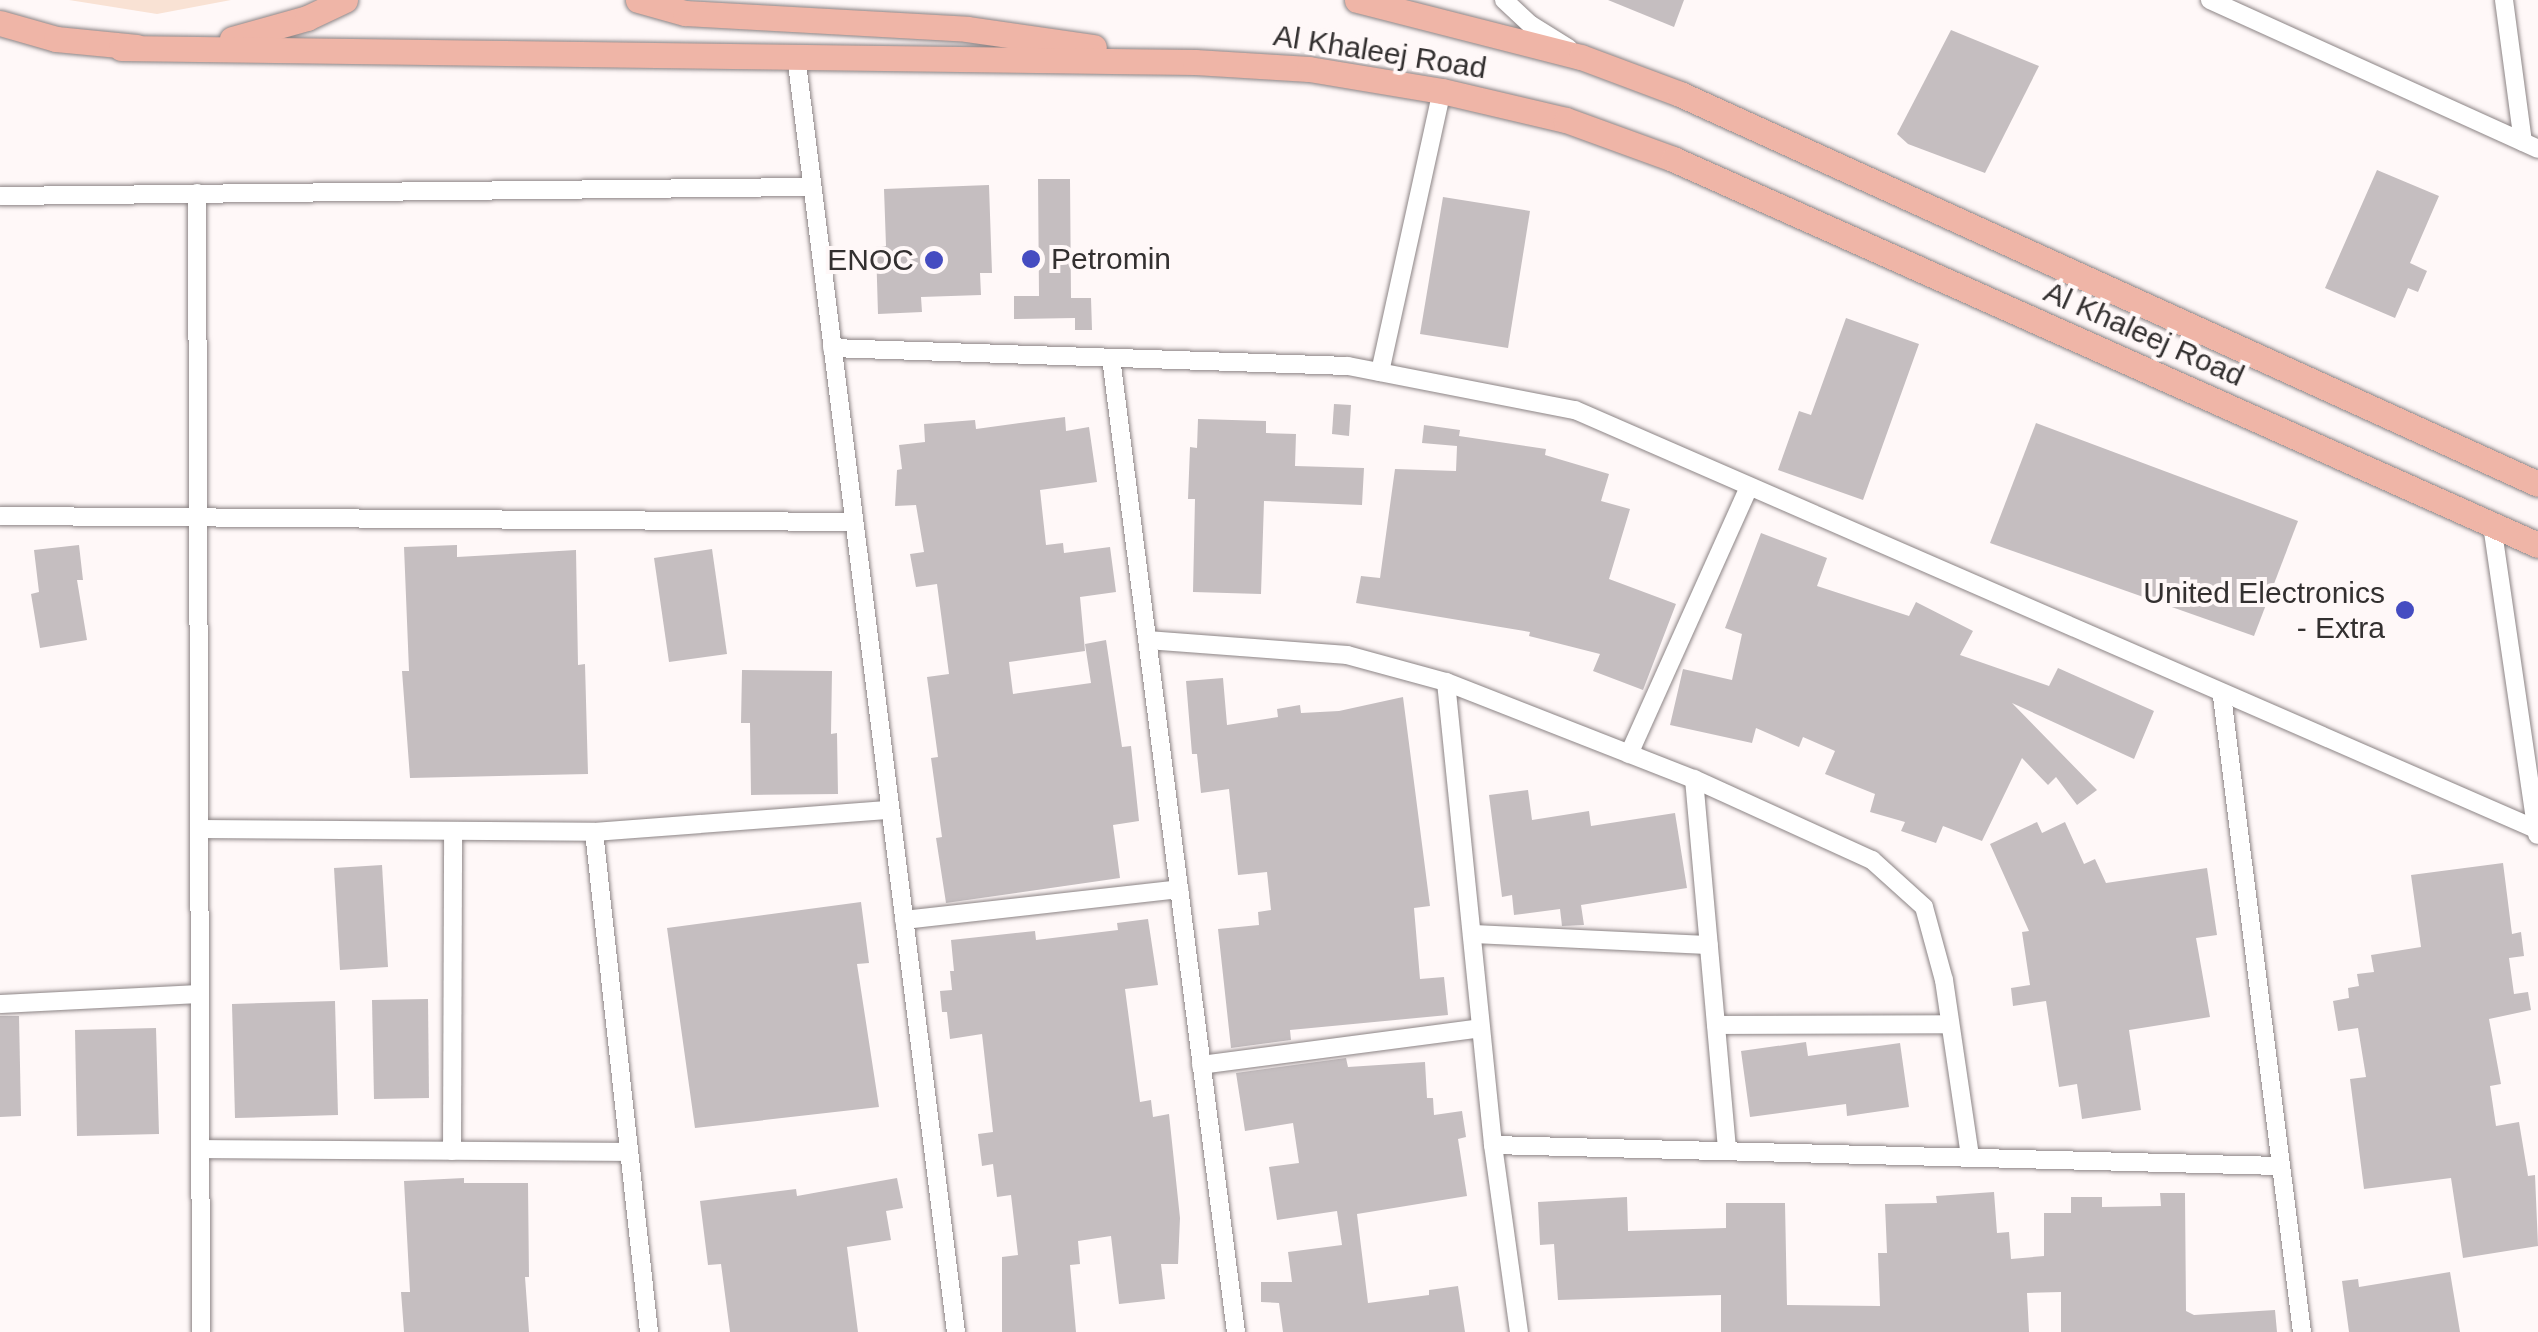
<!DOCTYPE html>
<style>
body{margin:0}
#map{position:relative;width:2538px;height:1332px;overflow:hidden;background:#fff8f8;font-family:Arial,sans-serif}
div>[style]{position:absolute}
.green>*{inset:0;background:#f9e2d4}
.building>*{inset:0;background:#c5bec0}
.roads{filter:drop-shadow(0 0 2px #8c8485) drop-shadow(0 0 2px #8c8485)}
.minor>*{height:18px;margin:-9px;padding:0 9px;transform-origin:9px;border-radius:9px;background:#fff}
.primary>*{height:25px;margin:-12.5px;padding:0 12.5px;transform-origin:12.5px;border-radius:12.5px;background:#efb5a7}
.dots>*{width:28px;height:28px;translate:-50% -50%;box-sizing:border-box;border:5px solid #fff8f8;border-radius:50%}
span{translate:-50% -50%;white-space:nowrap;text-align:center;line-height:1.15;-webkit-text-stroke:8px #fff8f8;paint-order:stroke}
.street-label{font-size:30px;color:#333030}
.poi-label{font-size:30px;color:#333030}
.left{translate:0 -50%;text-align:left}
.right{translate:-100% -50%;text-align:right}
</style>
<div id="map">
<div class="green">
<i style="clip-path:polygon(69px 0,231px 0,157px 14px)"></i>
</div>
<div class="building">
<i style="clip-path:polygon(1608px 0,1684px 0,1674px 27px)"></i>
<i style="clip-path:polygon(1951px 30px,2039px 66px,1985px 173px,1908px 144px,1897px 134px)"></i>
<i style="clip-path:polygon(2377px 170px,2439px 196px,2410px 263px,2427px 271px,2418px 292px,2408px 288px,2395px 318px,2325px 288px)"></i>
<i style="clip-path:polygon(1038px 179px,1070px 179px,1071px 298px,1091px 298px,1092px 330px,1075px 330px,1075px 318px,1014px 319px,1014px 296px,1039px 296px)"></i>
<i style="clip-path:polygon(989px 185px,992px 273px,980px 273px,981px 295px,921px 297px,922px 312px,878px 314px,876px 247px,886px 246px,884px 189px)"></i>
<i style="clip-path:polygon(1443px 197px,1530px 211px,1508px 348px,1420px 334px)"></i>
<i style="clip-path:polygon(1846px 318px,1919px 344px,1863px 500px,1778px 470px,1799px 411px,1811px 415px)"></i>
<i style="clip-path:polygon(1334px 404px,1351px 405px,1349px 436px,1332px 434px)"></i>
<i style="clip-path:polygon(1065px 417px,1066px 431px,1089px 427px,1097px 482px,1040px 490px,1046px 545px,1063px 543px,1064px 553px,1110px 547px,1116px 592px,1080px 597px,1085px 651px,1009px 662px,1013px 694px,1091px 683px,1085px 644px,1106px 640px,1122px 747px,1131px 746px,1139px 821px,1113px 825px,1120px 878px,946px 903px,936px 838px,942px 837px,931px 758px,938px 757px,927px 677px,949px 674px,937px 584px,916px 587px,910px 554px,924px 552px,916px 505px,895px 506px,897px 470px,902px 469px,899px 445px,925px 442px,924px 424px,975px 420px,976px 429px)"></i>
<i style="clip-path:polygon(1198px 419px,1266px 421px,1266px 433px,1296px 434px,1295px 466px,1364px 468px,1362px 505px,1264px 501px,1261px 594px,1193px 592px,1195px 499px,1188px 499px,1190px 447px,1197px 448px)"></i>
<i style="clip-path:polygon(2036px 423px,2298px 521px,2254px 636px,1990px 543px)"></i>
<i style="clip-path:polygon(1424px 425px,1460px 430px,1459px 436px,1546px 449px,1545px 455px,1609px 474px,1601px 501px,1630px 509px,1609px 579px,1676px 604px,1643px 690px,1593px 671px,1600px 654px,1529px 636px,1530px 632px,1356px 603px,1361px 576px,1380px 578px,1395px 469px,1456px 471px,1457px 446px,1422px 443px)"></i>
<i style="clip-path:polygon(1761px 533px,1827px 558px,1817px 586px,1909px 616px,1916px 602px,1973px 631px,1960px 655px,2049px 686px,2058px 668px,2154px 711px,2134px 759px,2012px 703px,2097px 790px,2077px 805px,2056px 777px,2048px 785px,2022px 758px,1982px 841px,1943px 826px,1936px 843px,1901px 831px,1905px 822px,1870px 812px,1875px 794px,1825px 774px,1835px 751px,1803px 737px,1799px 747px,1756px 728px,1752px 743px,1670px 725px,1683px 669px,1732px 680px,1742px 634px,1725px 628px)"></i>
<i style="clip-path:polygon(79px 545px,83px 580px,77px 580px,87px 640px,40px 648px,31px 594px,39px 592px,34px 550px)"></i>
<i style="clip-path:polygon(457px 545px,457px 557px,576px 550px,578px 665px,585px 664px,588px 774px,410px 778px,402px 671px,409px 671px,404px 547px)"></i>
<i style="clip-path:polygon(712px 549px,727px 654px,669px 662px,654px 558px)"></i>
<i style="clip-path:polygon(742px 670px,832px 671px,831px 734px,837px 733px,838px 794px,751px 795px,750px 723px,741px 723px)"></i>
<i style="clip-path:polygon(1223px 678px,1227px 725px,1278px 717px,1277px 709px,1300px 705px,1301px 713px,1339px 711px,1403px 697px,1430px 906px,1414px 908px,1420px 979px,1444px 977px,1448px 1015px,1290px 1030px,1291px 1040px,1231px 1048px,1218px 929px,1259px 925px,1258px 912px,1271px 910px,1267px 872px,1238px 875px,1229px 789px,1201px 793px,1197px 754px,1192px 754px,1186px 681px)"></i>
<i style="clip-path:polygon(1528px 790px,1532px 820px,1589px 811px,1591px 826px,1675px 813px,1687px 888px,1581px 905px,1584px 925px,1562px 926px,1560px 909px,1514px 915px,1512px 895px,1502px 897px,1489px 795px)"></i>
<i style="clip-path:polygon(2037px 822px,2042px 833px,2065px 822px,2084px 864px,2095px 859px,2106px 883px,2207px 868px,2217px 935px,2196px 938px,2210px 1017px,2129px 1030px,2141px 1110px,2082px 1119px,2077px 1084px,2059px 1087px,2046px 1001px,2013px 1006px,2011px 988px,2030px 985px,2022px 932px,2029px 931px,1990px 844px)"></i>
<i style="clip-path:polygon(2503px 863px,2512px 934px,2521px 932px,2524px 956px,2509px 958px,2514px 994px,2528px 992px,2531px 1010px,2489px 1019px,2501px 1084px,2490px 1086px,2496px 1126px,2519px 1122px,2528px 1176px,2535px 1175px,2538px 1246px,2463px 1258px,2451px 1178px,2364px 1189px,2350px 1079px,2366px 1077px,2358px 1028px,2338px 1031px,2333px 1001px,2349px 998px,2348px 988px,2359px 986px,2357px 974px,2374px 972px,2371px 955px,2421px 947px,2411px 875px)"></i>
<i style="clip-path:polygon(382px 865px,388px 967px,340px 970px,334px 868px)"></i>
<i style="clip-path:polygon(861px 902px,869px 963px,857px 964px,879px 1107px,695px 1128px,667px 928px)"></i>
<i style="clip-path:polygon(1148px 919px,1158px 985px,1125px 989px,1140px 1102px,1151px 1100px,1153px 1117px,1169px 1114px,1180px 1218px,1178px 1264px,1161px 1264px,1165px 1299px,1119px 1304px,1111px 1236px,1078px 1241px,1080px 1264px,1070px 1265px,1076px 1332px,1002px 1332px,1002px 1257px,1018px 1255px,1011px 1195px,997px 1197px,993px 1164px,982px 1166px,978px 1134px,993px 1132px,982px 1034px,950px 1039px,947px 1012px,942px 1012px,940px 991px,952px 990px,950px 971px,954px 971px,951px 940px,1035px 931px,1036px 940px,1118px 930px,1117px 923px)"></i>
<i style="clip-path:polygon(428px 999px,429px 1098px,374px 1099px,372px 1000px)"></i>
<i style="clip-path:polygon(335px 1001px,338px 1115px,235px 1118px,232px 1004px)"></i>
<i style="clip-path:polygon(0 1016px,19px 1016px,21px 1116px,0 1117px)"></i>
<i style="clip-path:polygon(156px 1028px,159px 1134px,77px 1136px,75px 1030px)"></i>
<i style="clip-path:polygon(1806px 1042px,1808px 1056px,1900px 1043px,1909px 1107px,1847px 1116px,1846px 1104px,1750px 1117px,1741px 1051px)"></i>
<i style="clip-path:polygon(1346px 1058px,1348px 1067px,1425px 1062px,1427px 1098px,1433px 1098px,1434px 1115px,1462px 1111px,1466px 1137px,1458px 1139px,1467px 1196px,1357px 1214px,1368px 1303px,1429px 1295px,1429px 1290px,1458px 1286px,1465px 1332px,1283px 1332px,1279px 1303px,1261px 1302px,1261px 1282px,1292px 1282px,1288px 1252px,1342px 1245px,1337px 1211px,1277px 1220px,1269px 1167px,1299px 1163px,1293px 1123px,1245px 1131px,1236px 1073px)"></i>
<i style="clip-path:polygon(464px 1178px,464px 1183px,528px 1183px,529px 1277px,525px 1277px,529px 1332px,404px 1332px,401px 1292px,410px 1292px,404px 1181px)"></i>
<i style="clip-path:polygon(897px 1178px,903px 1208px,886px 1211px,891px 1240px,847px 1247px,858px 1332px,730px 1332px,721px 1264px,708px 1265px,700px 1201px,796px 1189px,797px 1196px)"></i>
<i style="clip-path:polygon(1994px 1192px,1997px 1233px,2009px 1232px,2011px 1259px,2044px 1256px,2044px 1213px,2071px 1213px,2071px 1197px,2102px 1197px,2102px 1207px,2161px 1206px,2160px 1193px,2185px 1193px,2186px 1311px,2194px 1315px,2275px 1310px,2277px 1332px,2061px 1332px,2061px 1292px,2027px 1293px,2029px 1332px,1721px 1332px,1721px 1295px,1558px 1300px,1554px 1244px,1540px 1245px,1538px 1202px,1627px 1197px,1628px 1231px,1726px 1228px,1726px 1203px,1785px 1203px,1787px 1305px,1880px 1306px,1878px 1253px,1887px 1253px,1885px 1204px,1937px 1203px,1936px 1196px)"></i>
<i style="clip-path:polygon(2450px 1272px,2460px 1332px,2349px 1332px,2342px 1281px,2358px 1279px,2359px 1287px)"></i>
</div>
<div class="roads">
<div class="minor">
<i style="left:1504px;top:0;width:37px;rotate:43deg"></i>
<i style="left:1531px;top:25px;width:44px;rotate:31.9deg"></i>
<i style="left:2210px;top:0;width:360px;rotate:24.4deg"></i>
<i style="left:2504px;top:0;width:143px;rotate:82.4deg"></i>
<i style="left:796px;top:55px;width:1287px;rotate:82.86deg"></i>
<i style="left:197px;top:193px;width:1139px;rotate:89.8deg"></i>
<i style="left:0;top:196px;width:812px;rotate:-0.64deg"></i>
<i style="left:832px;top:348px;width:516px;rotate:2deg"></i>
<i style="left:1348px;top:366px;width:231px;rotate:11deg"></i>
<i style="left:1575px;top:410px;width:1048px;rotate:23.56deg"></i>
<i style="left:1111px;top:358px;width:982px;rotate:82.69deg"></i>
<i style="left:1380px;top:372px;width:288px;rotate:-77.6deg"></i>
<i style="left:0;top:516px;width:853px;rotate:0.4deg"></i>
<i style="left:2492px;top:525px;width:313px;rotate:81.7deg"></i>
<i style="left:1147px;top:640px;width:201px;rotate:4.3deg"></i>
<i style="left:1347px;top:655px;width:103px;rotate:15.3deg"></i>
<i style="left:1446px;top:682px;width:266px;rotate:21.4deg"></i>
<i style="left:1694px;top:779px;width:196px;rotate:24.5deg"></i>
<i style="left:1872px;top:860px;width:70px;rotate:42.1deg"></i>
<i style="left:1924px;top:907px;width:76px;rotate:74.7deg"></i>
<i style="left:1944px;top:980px;width:179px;rotate:81.6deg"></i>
<i style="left:1446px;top:682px;width:465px;rotate:84.2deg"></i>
<i style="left:1493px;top:1145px;width:189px;rotate:82.1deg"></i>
<i style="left:2222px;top:696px;width:641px;rotate:82.83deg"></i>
<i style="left:1629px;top:754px;width:293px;rotate:-65.8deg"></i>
<i style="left:1694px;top:779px;width:373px;rotate:84.9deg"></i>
<i style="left:200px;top:829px;width:394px;rotate:0.4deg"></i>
<i style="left:594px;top:832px;width:297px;rotate:-4.3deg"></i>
<i style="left:594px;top:832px;width:503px;rotate:83.72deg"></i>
<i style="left:904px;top:920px;width:277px;rotate:-6.4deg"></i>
<i style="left:1472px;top:934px;width:237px;rotate:2.7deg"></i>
<i style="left:0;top:1004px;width:200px;rotate:-2.9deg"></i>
<i style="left:1716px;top:1025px;width:234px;rotate:-0.2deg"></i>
<i style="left:1201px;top:1065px;width:282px;rotate:-7.5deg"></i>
<i style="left:1493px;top:1145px;width:788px;rotate:1.53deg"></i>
<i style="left:201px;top:1149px;width:428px;rotate:0.4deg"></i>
<i style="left:452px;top:1151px;width:320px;rotate:-89.8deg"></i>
</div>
<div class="primary">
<i style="left:638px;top:0;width:49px;rotate:15.5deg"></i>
<i style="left:685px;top:13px;width:282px;rotate:3.2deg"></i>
<i style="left:967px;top:29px;width:128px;rotate:8.1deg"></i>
<i style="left:1357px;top:0;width:231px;rotate:14.3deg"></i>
<i style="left:1581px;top:57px;width:106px;rotate:20.5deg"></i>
<i style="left:1680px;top:94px;width:942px;rotate:24.44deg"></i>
<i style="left:0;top:23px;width:58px;rotate:15.9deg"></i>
<i style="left:56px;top:39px;width:81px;rotate:5.6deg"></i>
<i style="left:232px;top:39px;width:78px;rotate:-15.6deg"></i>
<i style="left:307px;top:18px;width:42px;rotate:-25.3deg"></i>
<i style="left:121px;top:48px;width:1074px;rotate:0.75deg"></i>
<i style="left:1195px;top:62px;width:114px;rotate:3.5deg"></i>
<i style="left:1309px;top:69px;width:135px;rotate:9.4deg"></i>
<i style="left:1442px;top:91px;width:127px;rotate:13.2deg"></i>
<i style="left:1566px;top:120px;width:114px;rotate:20deg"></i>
<i style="left:1673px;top:159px;width:947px;rotate:24.05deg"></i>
</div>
</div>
<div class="dots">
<i style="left:1031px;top:259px;background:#454cc1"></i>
<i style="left:934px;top:260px;background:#454cc1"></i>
<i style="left:2405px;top:610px;background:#454cc1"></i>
</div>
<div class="street-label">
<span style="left:1380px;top:52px;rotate:9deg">Al Khaleej Road</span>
<span style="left:2144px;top:334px;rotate:24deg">Al Khaleej Road</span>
</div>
<div class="poi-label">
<span class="left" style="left:1051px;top:259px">Petromin</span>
<span class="right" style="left:914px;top:260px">ENOC</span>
<span class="right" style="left:2385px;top:610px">United Electronics<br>- Extra</span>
</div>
</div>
